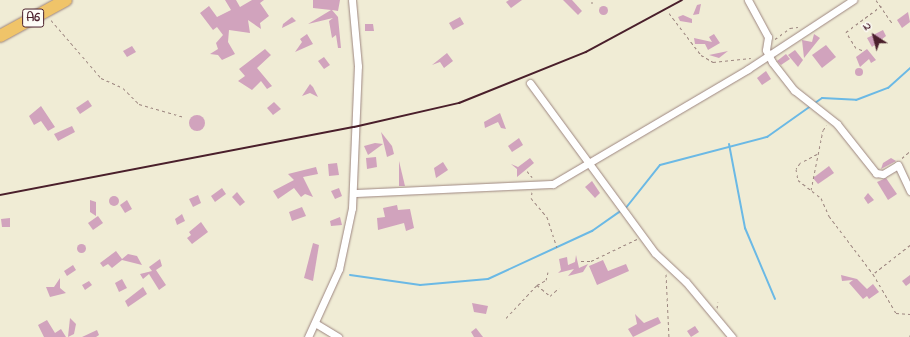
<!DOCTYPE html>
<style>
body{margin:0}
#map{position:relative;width:910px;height:337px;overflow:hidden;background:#f0ecd5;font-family:"Indie Flower",sans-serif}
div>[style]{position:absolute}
.stream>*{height:2px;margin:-1px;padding:0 1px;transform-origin:1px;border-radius:1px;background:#6bb9e5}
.building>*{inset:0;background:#d1a3bd}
.round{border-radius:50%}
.path>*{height:1px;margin-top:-0.5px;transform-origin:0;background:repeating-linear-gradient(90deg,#9d8680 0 3px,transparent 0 6px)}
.roads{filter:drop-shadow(0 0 1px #9d8680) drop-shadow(0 0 1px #9d8680)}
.minor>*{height:7px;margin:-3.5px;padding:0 3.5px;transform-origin:3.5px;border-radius:3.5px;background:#fff}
.primary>*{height:12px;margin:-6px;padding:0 6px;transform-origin:6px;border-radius:6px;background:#f0c469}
.rail>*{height:2px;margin:-1px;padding:0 1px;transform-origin:1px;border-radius:1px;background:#4a1f2b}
span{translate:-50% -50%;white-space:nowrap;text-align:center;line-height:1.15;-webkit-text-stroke:3.5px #fdfcf7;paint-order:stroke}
.shield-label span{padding:1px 3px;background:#fdfcf7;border:1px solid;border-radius:3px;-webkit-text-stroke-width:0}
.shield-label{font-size:13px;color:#4a1f2b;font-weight:700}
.north{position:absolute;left:854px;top:16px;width:40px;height:40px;-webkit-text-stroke:3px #fdfcf7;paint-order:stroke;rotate:324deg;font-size:11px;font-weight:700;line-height:16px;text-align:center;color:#4a1f2b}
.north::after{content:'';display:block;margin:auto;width:14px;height:18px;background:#4a1f2b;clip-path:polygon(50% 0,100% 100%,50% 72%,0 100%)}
</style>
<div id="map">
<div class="stream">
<i style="left:729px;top:144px;width:86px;rotate:79.2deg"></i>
<i style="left:745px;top:228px;width:77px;rotate:67.1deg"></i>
<i style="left:625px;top:209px;width:56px;rotate:-51.5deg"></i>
<i style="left:660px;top:165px;width:111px;rotate:-14.7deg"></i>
<i style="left:767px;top:137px;width:67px;rotate:-35.3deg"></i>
<i style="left:822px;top:98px;width:34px;rotate:3deg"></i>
<i style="left:856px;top:100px;width:34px;rotate:-21deg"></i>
<i style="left:888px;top:88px;width:30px;rotate:-42deg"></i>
<i style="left:350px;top:275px;width:71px;rotate:8.1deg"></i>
<i style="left:420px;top:285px;width:68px;rotate:-5deg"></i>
<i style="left:488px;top:279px;width:115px;rotate:-24.8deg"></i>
<i style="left:592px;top:231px;width:35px;rotate:-35deg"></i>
</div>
<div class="building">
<i style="clip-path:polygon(225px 0,236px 0,240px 7px,252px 0,264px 0,260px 3px,269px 16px,260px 23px,261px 29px,248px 20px,250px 33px,229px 30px,228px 42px,235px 54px,222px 60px,218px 55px,210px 54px,218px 49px,216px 43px,223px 35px,217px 27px,213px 30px,200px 13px,209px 6px,217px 17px,231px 10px)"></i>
<i style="clip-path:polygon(313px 0,340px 0,338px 11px,332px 10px,338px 17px,341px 48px,338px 48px,336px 35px,332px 38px,329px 21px,333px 18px,308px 24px,331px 10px,313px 8px)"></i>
<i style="clip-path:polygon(509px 0,522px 0,511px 8px,506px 2px)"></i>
<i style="clip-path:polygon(563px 0,572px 0,582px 11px,578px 15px)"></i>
<i style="clip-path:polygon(701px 4px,699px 14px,693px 15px,697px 5px)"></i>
<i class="round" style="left:598.5px;top:5.5px;width:9px;height:9px"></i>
<i style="clip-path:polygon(908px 12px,910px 22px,902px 28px,897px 20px)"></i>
<i style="clip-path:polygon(683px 15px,692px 19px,692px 23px,680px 21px,678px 17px)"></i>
<i style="clip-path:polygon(292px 17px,296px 21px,282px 28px,283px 24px)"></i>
<i style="clip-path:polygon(460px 17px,464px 24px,453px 30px,449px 23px)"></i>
<i style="clip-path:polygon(365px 24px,373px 24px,374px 31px,365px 31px)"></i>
<i style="clip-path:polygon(883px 30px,886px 36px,872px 47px,867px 38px)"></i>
<i style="clip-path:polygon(307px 34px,313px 44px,295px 52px,302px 42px,300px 39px)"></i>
<i style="clip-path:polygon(714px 34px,720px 43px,708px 50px,705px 44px,695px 44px,694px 38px,712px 42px,709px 37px)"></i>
<i style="clip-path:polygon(814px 34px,820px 38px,804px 58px,802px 40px,812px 42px)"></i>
<i style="clip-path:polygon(826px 45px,836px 57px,822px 68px,812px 55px)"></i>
<i style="clip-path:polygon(132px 46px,136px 52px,127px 57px,123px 51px)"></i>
<i style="clip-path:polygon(265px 49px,271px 55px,257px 68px,272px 86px,267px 89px,261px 81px,252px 90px,238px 81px,245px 76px,239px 69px)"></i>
<i style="clip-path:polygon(867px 49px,876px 60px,871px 63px,869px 59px,860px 67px,856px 57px)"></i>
<i style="clip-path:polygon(795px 50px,803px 60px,798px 67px,788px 55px)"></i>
<i style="clip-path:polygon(728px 51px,719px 58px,709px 55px)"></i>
<i style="clip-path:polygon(447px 53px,453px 61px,444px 68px,440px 62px,432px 65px)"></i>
<i style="clip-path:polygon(786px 54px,790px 59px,781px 65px,777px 61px)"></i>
<i style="clip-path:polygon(324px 57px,330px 65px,324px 69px,318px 61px)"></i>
<i class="round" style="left:855px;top:68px;width:8px;height:8px"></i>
<i style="clip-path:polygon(766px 71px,771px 79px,762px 85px,757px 78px)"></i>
<i style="clip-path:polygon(310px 84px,313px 87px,318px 97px,310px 93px,302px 96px)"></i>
<i style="clip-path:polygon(88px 100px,92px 106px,80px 114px,76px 108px)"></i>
<i style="clip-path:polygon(274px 102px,281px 109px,273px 115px,267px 108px)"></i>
<i style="clip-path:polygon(41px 106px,55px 127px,48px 131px,41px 121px,34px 125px,29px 116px)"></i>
<i style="clip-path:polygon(500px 113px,506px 129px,501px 128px,498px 122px,485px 128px,484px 122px)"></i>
<i class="round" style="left:189px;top:115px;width:16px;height:16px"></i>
<i style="clip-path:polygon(72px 126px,75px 132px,58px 141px,54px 134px)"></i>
<i style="clip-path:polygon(381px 132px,392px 146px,394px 154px,387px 157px)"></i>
<i style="clip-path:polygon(519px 138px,523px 145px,512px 152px,508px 146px)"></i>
<i style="clip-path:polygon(375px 143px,383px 144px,368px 155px,364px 146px)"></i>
<i style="clip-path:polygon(376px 157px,377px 167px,367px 169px,366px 158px)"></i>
<i style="clip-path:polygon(530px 158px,534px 163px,517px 177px,517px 169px,511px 164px,518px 167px)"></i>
<i style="clip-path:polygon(891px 158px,896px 161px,881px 169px,883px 163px)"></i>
<i style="clip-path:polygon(399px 161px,405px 186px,399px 186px)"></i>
<i style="clip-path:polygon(443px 162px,448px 170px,436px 178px,434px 168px)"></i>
<i style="clip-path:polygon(337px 163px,339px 175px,329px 176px,328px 164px)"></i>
<i style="clip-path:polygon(829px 166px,834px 173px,818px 184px,813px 178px)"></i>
<i style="clip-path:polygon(316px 167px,318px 174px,303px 177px,313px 197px,305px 194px,301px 197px,294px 188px,278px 199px,273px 191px,294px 180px,288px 174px)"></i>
<i style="clip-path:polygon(886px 178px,897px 194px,888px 200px,877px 182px)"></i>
<i style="clip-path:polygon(592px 181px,600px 193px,595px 198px,585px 187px)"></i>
<i style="clip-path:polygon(222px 188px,226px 194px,215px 202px,211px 196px)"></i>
<i style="clip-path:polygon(339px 188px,342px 196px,335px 199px,331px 191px)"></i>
<i style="clip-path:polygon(237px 192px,245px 202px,240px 206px,232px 197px)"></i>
<i style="clip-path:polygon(868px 193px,874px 200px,868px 204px,864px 198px)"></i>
<i style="clip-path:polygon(198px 195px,201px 203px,193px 207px,189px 199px)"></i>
<i class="round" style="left:109px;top:196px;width:10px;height:10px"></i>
<i style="clip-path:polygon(90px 200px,96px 202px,96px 216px,90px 212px)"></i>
<i style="clip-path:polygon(127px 200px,132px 209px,125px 213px,120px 205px)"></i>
<i style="clip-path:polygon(397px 205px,398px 210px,410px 209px,414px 228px,406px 231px,404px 223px,378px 230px,377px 218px,385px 217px,383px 208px)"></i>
<i style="clip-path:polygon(302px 207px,306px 216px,292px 221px,289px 212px)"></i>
<i style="clip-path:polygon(182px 214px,185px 221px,177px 225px,175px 219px)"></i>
<i style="clip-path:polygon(98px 216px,103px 223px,93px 230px,88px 223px)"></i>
<i style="clip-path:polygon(340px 217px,342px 225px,331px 226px,330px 221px)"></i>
<i style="clip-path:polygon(10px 218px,10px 227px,2px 227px,1px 219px)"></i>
<i style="clip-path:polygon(201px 222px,208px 232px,192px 244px,187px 238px,191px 235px,189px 232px)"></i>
<i style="clip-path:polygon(313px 243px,319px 245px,313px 281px,304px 278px)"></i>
<i class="round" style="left:76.5px;top:243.5px;width:9px;height:9px"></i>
<i style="clip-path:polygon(116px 251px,122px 259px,128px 254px,137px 256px,142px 265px,122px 260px,112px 268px,108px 264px,103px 267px,100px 263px)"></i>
<i style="clip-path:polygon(576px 255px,579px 268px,588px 264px,583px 272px,568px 276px,574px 269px,558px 273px,561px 270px,559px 259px,567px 257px,568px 265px,575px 262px)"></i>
<i style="clip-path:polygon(160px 259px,162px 266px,156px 270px,166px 285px,159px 290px,149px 274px,143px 279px,140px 274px,152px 271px,149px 267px)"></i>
<i style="clip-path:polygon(603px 260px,608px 271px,626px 264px,629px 271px,597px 285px,589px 266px)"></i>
<i style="clip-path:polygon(73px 265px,76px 270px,67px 276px,64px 271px)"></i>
<i style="clip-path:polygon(841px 275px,857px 279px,867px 289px,873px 284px,879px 292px,869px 299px,867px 296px,863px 299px,849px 283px,853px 280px,842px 281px)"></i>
<i style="clip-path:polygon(910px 275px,910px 283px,906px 286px,902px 281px)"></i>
<i style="clip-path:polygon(60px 278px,60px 288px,66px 293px,50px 297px,46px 287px,54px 287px)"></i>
<i style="clip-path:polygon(122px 279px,127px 288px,119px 292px,115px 283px)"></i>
<i style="clip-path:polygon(89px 281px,92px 285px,85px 290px,82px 285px)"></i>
<i style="clip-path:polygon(143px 287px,147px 294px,128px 307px,125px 301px)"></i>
<i style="clip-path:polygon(472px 303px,488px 306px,486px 314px,474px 312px)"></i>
<i style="clip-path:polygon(635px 314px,644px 323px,658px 317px,661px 323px,633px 337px,628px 329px,637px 324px)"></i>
<i style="clip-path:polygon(70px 318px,76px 324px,74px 334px,68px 337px)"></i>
<i style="clip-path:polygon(47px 320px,55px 333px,61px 329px,66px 337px,44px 337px,38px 325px)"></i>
<i style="clip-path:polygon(695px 326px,699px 332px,691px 337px,687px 331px)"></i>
<i style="clip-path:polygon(476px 328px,483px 337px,474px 337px,471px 332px)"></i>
<i style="clip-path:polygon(97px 330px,99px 335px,96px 337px,82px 337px)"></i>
</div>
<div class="path">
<i style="left:876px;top:0;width:28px;rotate:55deg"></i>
<i style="left:592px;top:4px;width:4px;rotate:-90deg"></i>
<i style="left:669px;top:13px;width:53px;rotate:52.7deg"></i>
<i style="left:701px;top:55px;width:14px;rotate:30deg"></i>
<i style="left:713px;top:62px;width:38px;rotate:-6deg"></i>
<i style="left:51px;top:20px;width:77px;rotate:49.2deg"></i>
<i style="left:101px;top:78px;width:24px;rotate:24deg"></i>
<i style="left:123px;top:88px;width:23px;rotate:45deg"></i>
<i style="left:139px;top:104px;width:47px;rotate:16.1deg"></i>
<i style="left:775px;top:39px;width:19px;rotate:-36deg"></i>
<i style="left:790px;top:28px;width:8px;rotate:-7deg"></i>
<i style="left:862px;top:50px;width:6px;rotate:-162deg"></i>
<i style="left:856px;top:48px;width:19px;rotate:-122deg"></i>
<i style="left:846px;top:32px;width:44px;rotate:-36.6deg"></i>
<i style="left:817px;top:154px;width:19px;rotate:152deg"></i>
<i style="left:800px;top:163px;width:7px;rotate:124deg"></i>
<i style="left:796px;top:169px;width:11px;rotate:80deg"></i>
<i style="left:798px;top:180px;width:29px;rotate:38deg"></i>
<i style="left:821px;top:198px;width:20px;rotate:66deg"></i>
<i style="left:829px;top:216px;width:73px;rotate:52.8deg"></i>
<i style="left:902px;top:158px;width:11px;rotate:-41deg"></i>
<i style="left:527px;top:171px;width:8px;rotate:50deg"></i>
<i style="left:811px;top:190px;width:61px;rotate:-78.7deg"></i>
<i style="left:823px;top:130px;width:6px;rotate:-51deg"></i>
<i style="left:532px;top:192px;width:6px;rotate:99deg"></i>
<i style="left:531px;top:198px;width:25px;rotate:50deg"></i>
<i style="left:547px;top:217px;width:32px;rotate:72deg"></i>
<i style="left:910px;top:245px;width:47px;rotate:141.9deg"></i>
<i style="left:873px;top:274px;width:45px;rotate:59.5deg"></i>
<i style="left:896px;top:313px;width:14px;rotate:4deg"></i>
<i style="left:581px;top:261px;width:10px"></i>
<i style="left:591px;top:261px;width:51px;rotate:-25.6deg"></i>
<i style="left:666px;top:274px;width:63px;rotate:87.3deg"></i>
<i style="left:537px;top:285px;width:10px;rotate:-29deg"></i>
<i style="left:546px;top:280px;width:8px;rotate:-76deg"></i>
<i style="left:717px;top:308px;width:6px;rotate:-81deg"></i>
<i style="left:506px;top:318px;width:45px;rotate:-46.8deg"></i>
<i style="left:537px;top:285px;width:17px;rotate:40deg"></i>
<i style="left:550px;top:296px;width:12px;rotate:-42deg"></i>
<i style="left:910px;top:337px;width:2px;rotate:-90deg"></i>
</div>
<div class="roads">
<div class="minor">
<i style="left:748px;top:0;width:42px;rotate:61.6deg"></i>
<i style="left:768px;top:37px;width:13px;rotate:99deg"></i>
<i style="left:766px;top:50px;width:13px;rotate:63deg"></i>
<i style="left:772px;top:62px;width:36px;rotate:52deg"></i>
<i style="left:794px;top:90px;width:55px;rotate:38.3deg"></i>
<i style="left:837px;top:124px;width:63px;rotate:51.5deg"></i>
<i style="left:876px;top:173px;width:7px;rotate:8deg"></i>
<i style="left:883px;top:174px;width:17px;rotate:-31deg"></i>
<i style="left:898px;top:165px;width:29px;rotate:65deg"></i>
<i style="left:530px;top:83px;width:211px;rotate:53.7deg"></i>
<i style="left:655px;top:253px;width:42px;rotate:43.1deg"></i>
<i style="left:686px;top:282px;width:72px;rotate:50.1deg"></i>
<i style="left:354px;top:193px;width:199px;rotate:-2.6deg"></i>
<i style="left:553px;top:184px;width:226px;rotate:-30.5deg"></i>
<i style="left:748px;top:69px;width:126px;rotate:-33.3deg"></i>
<i style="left:315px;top:323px;width:27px;rotate:31deg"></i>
<i style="left:308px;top:337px;width:75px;rotate:-65.5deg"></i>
<i style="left:339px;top:269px;width:62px;rotate:-78deg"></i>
<i style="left:352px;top:208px;width:142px;rotate:-87.6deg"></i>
<i style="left:358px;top:66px;width:66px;rotate:-95.2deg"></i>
</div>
<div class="primary">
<i style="left:0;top:36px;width:75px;rotate:-28.6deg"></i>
</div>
</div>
<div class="rail">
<i style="left:0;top:195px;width:360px;rotate:-10.9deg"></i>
<i style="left:354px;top:127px;width:108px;rotate:-12.9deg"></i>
<i style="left:459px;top:103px;width:137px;rotate:-21.9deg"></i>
<i style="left:586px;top:52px;width:109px;rotate:-28.4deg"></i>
</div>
<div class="shield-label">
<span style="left:33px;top:18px">A6</span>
</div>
<div class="north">N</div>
</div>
